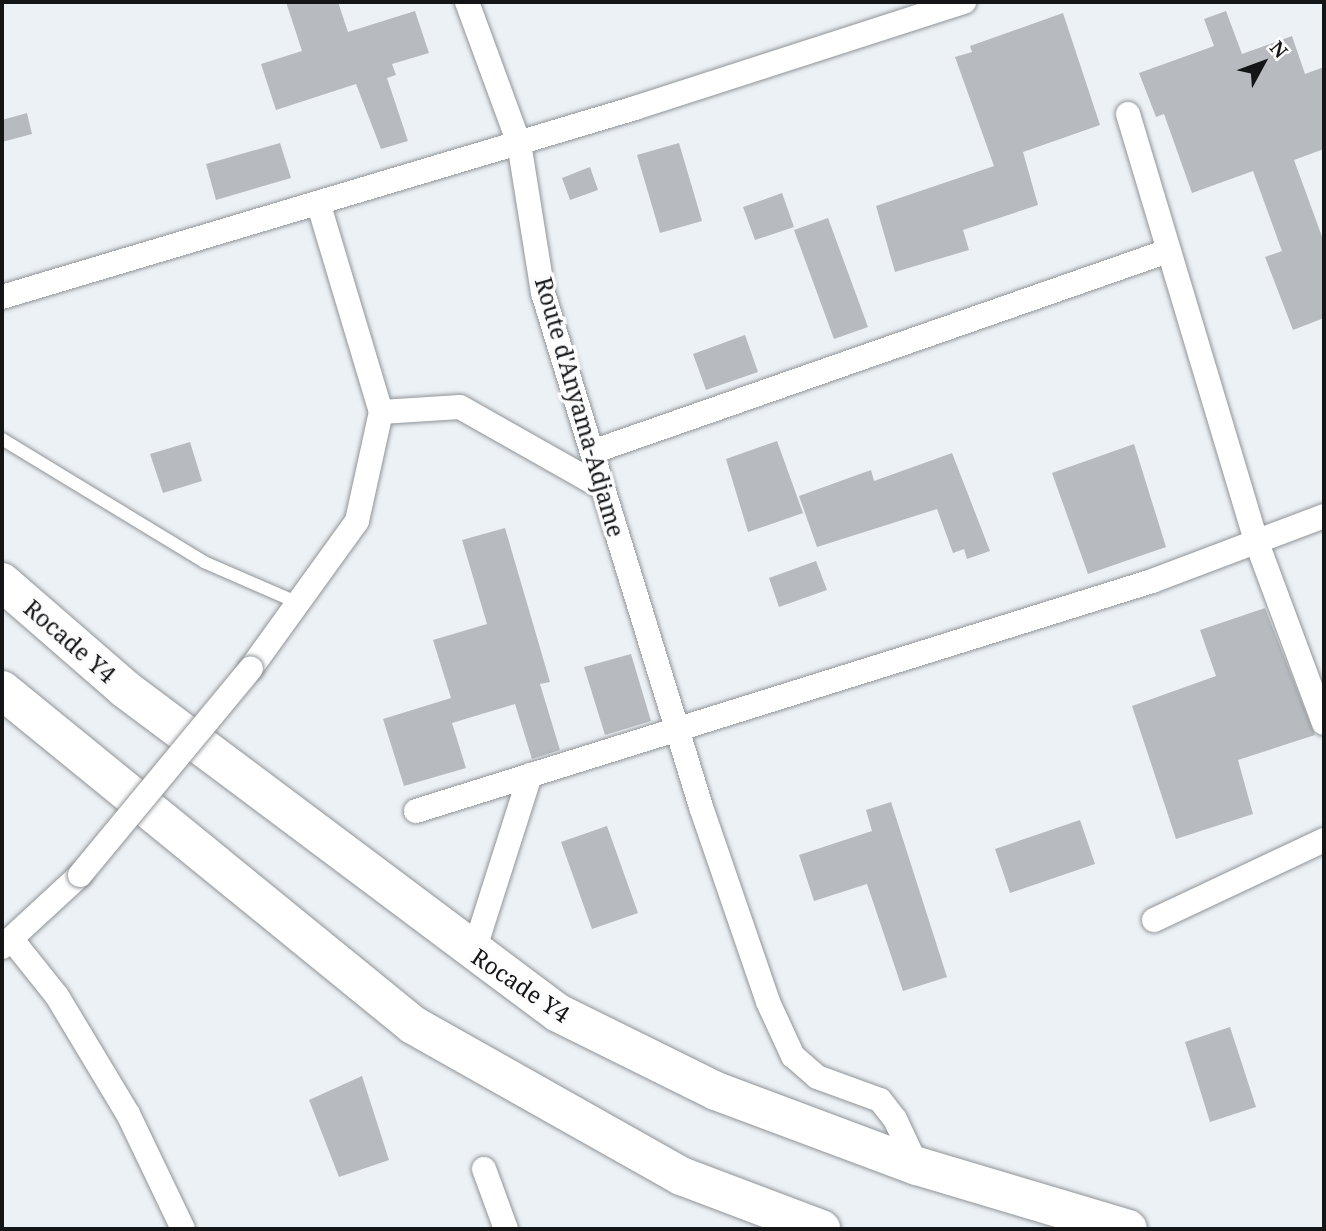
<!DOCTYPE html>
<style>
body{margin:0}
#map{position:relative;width:1326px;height:1231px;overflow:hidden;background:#ecf1f5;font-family:"Noto Serif",serif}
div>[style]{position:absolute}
.building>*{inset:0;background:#b7bbbf}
.roads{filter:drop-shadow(0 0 2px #909497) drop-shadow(0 0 2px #909497)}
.lane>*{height:12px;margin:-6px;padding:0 6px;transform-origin:6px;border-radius:6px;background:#fff}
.street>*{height:24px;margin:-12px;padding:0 12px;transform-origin:12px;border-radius:12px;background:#fff}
.highway>*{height:38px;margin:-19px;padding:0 19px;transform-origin:19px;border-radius:19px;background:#fff}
.bridges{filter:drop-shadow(0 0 2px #909497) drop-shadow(0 0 2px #909497)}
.street-bridge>*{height:24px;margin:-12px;padding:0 12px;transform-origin:12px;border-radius:12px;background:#fff}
span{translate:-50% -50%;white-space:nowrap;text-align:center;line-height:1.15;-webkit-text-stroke:7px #fdfdfe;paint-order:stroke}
.street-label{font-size:23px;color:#141517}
.frame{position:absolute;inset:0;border:4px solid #141517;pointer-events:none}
.north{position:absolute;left:1228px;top:28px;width:70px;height:70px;-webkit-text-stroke:5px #fdfdfe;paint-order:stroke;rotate:49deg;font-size:19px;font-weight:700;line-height:28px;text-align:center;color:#141517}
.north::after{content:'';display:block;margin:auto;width:24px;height:32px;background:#141517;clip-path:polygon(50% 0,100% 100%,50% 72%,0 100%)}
</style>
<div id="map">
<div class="building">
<i style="clip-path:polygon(286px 2px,338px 2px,348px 32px,415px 11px,429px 53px,392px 64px,396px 75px,387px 78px,408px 141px,381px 149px,356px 84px,276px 110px,261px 64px,302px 51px)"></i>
<i style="clip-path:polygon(1226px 11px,1242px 54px,1292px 36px,1305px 74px,1324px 67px,1324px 149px,1294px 160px,1324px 242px,1324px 318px,1293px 330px,1265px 257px,1282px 251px,1253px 171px,1192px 193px,1164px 114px,1156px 117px,1139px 73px,1214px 46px,1204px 19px)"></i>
<i style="clip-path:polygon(1063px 13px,1100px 125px,1023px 152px,1038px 205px,963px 230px,969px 250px,895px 272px,876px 206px,994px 166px,955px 57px,972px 52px,970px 46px)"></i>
<i style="clip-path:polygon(27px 113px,32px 134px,2px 142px,2px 120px)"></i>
<i style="clip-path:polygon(280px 143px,291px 178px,216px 200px,206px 164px)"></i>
<i style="clip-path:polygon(679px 143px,702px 221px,660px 233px,637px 155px)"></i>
<i style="clip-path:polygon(590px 167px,598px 190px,570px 200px,562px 178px)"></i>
<i style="clip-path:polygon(782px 193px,794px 227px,755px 240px,743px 207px)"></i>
<i style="clip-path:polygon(828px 218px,868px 327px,834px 339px,794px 230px)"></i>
<i style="clip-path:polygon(745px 335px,758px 372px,706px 390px,693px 354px)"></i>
<i style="clip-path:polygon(777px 441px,803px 513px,748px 532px,726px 459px)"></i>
<i style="clip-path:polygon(190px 442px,202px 481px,163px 493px,150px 454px)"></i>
<i style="clip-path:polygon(1134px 444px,1166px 547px,1088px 574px,1052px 473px)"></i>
<i style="clip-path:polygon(952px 453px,990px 551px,967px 559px,964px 549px,953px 553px,937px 509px,817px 547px,799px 496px,871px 470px,874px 481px)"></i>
<i style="clip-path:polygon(505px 528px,550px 682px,540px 684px,560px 750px,532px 759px,515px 704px,452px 723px,466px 768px,404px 786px,383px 719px,451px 698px,433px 640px,487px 624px,462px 540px)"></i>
<i style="clip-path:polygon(816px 561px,827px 590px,779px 607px,769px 578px)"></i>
<i style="clip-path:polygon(1265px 608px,1315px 735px,1238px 760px,1253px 814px,1176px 839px,1132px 706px,1216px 676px,1200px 630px)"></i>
<i style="clip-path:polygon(631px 654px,651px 721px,605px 735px,584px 667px)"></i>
<i style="clip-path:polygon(891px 802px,947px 977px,903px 991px,867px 884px,814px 901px,799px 855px,872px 831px,866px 810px)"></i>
<i style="clip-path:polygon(1080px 820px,1095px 864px,1010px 893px,995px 849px)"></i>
<i style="clip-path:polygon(607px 826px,638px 913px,592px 929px,561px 842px)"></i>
<i style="clip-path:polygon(1230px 1027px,1256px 1107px,1210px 1122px,1185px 1042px)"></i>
<i style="clip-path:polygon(362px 1076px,389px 1160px,339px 1177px,309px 1100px)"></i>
</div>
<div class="roads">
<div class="lane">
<i style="left:2px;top:439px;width:237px;rotate:31.3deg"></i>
<i style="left:204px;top:562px;width:100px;rotate:23.5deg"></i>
</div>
<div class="street">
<i style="left:467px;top:2px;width:150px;rotate:69.8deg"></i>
<i style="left:519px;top:143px;width:152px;rotate:80.9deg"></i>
<i style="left:543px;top:293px;width:538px;rotate:72.91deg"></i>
<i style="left:701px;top:807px;width:206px;rotate:71deg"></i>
<i style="left:768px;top:1002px;width:60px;rotate:65.2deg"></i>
<i style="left:793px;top:1056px;width:32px;rotate:41deg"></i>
<i style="left:817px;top:1077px;width:67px;rotate:20.1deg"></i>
<i style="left:880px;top:1100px;width:24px;rotate:52deg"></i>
<i style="left:895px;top:1119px;width:52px;rotate:64.9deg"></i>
<i style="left:1128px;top:114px;width:448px;rotate:73.3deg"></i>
<i style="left:1257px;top:543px;width:192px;rotate:69.6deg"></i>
<i style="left:2px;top:297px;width:661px;rotate:-16.62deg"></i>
<i style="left:635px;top:108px;width:346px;rotate:-17.9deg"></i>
<i style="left:381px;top:412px;width:79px;rotate:-3.6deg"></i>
<i style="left:460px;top:407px;width:164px;rotate:29.5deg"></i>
<i style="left:592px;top:452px;width:607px;rotate:-19.24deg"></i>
<i style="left:251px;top:668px;width:181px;rotate:-54.2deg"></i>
<i style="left:357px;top:521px;width:112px;rotate:-77.6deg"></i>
<i style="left:381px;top:412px;width:216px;rotate:-106.7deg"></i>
<i style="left:416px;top:811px;width:771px;rotate:-17.35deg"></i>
<i style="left:1152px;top:581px;width:184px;rotate:-20.7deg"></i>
<i style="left:1154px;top:920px;width:188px;rotate:-25.2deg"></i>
<i style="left:13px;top:941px;width:70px;rotate:51.3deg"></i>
<i style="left:57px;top:996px;width:138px;rotate:59deg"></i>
<i style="left:128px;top:1114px;width:127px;rotate:64.4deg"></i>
<i style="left:2px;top:947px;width:106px;rotate:-42.7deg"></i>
<i style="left:473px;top:954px;width:188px;rotate:-72.3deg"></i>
<i style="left:484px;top:1169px;width:64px;rotate:69.9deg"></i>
</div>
<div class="highway">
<i style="left:2px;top:582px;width:163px;rotate:41deg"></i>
<i style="left:125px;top:689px;width:541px;rotate:36.81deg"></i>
<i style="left:558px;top:1013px;width:176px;rotate:26.3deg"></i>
<i style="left:716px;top:1091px;width:215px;rotate:20.5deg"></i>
<i style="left:917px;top:1166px;width:220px;rotate:16.6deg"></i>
<i style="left:2px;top:690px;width:530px;rotate:39.18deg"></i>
<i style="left:413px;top:1025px;width:308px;rotate:29.4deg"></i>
<i style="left:681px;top:1176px;width:150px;rotate:20.7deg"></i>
</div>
</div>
<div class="bridges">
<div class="street-bridge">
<i style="left:80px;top:875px;width:268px;rotate:-50.4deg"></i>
</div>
</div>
<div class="street-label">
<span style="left:580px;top:407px;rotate:74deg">Route d'Anyama-Adjame</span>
<span style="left:70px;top:641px;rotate:41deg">Rocade Y4</span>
<span style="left:521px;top:985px;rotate:34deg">Rocade Y4</span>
</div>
<div class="frame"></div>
<div class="north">N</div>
</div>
